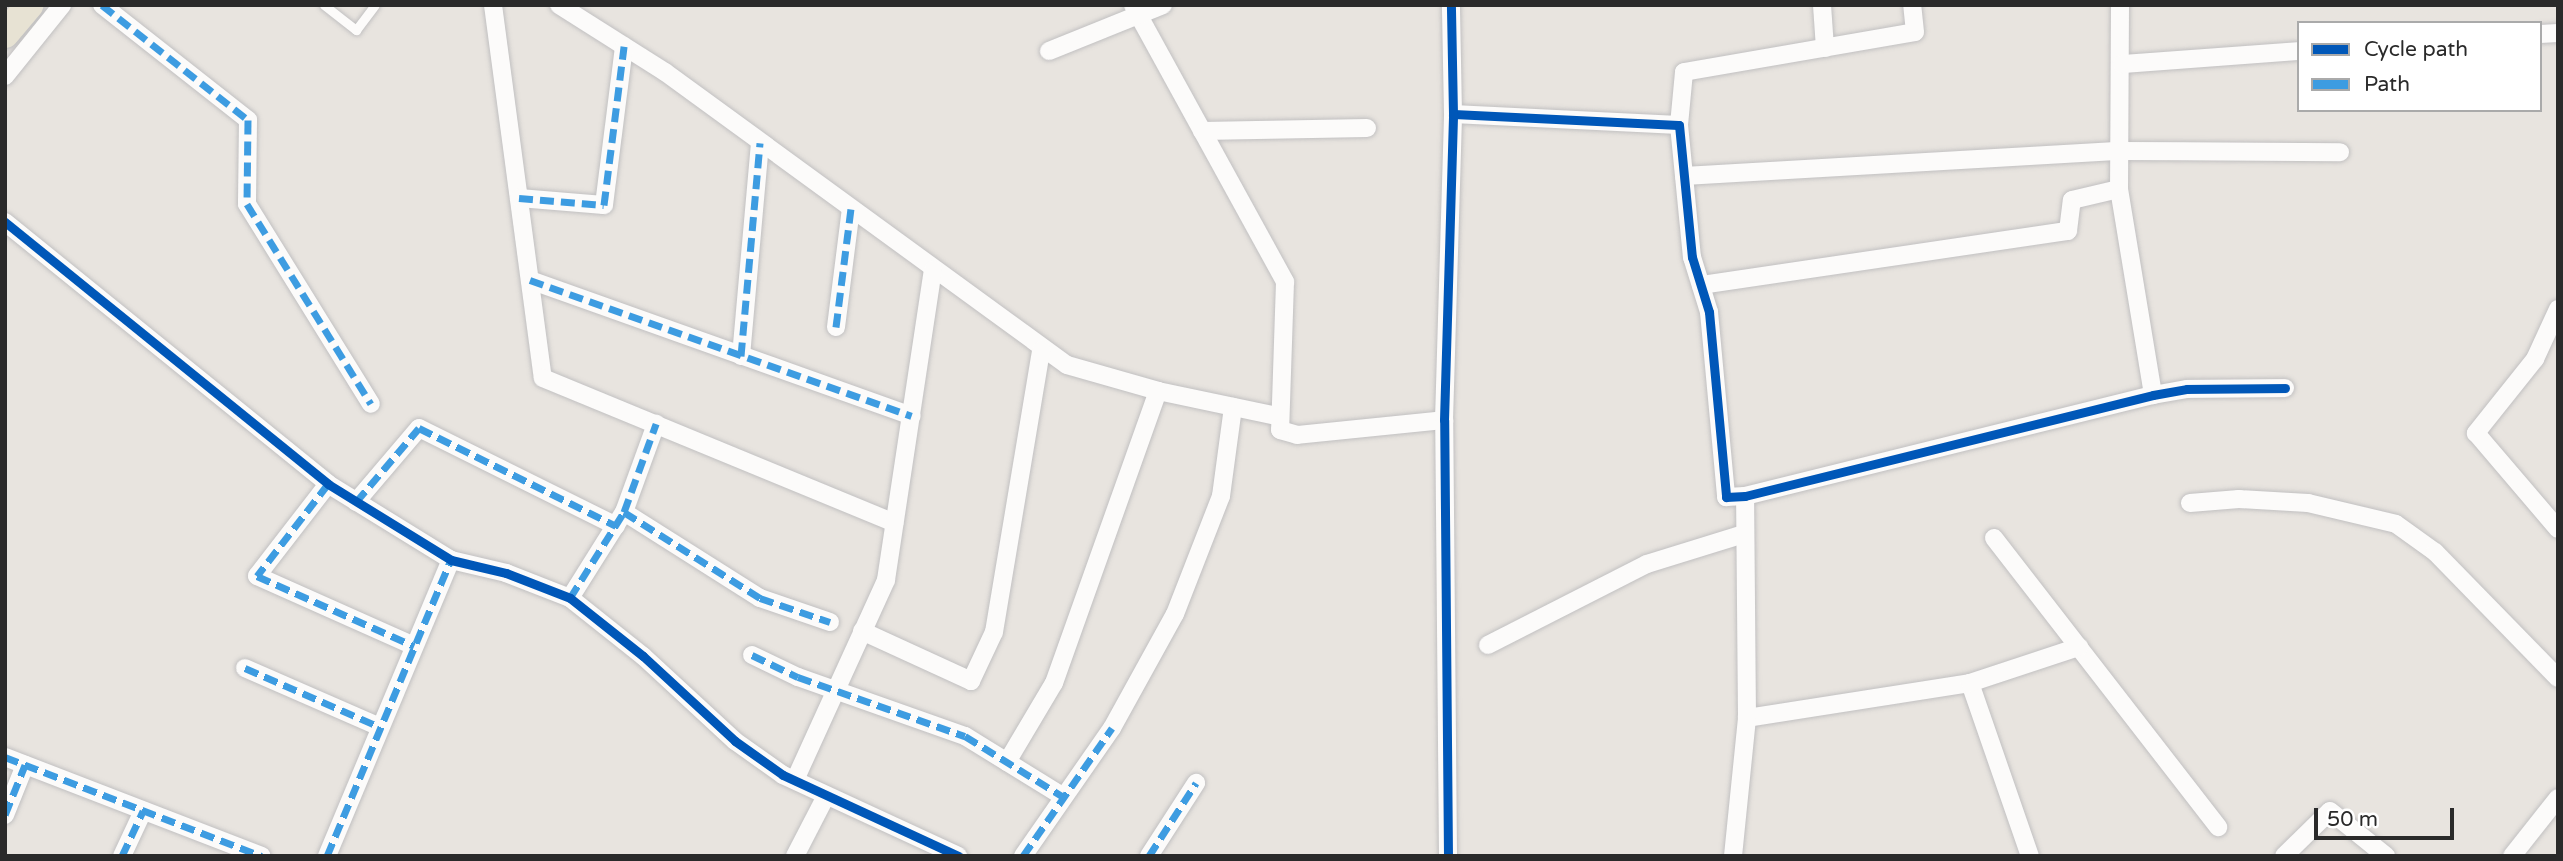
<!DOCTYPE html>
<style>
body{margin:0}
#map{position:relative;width:2563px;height:861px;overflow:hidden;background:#e8e4df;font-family:"Varela Round",sans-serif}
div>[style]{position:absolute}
.roads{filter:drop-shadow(0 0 2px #c1c0c1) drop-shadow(0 0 2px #c1c0c1)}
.service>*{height:9px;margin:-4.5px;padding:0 4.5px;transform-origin:4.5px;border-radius:4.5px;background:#fcfbfa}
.minor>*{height:18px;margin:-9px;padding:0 9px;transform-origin:9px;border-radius:9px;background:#fcfbfa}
.primary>*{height:28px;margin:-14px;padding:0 14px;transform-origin:14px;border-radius:14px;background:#e7e2d3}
.quiet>*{height:7px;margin-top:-3.5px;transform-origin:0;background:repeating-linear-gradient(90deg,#3d9ce1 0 14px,transparent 0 21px)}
.cycleway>*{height:9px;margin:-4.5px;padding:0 4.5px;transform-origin:4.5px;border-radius:4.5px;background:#0057b8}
span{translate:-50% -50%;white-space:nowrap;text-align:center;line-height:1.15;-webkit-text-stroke:5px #fff;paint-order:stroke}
.frame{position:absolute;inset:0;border:7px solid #2a2a2a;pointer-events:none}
.legend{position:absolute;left:2297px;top:21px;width:245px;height:91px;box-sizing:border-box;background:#fff;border:2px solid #aaa;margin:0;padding:9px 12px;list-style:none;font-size:21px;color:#2a2a2a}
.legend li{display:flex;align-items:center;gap:14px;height:35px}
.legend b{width:35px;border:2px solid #aaa}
.scale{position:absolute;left:2314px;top:808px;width:140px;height:32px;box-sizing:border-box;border:4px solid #2a2a2a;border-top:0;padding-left:9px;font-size:21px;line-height:24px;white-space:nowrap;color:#2a2a2a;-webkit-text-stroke:5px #fff;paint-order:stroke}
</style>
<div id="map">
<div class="roads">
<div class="service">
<i style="left:324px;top:5px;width:41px;rotate:38deg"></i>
<i style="left:356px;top:30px;width:31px;rotate:-53deg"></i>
</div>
<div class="minor">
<i style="left:102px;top:5px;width:186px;rotate:38.2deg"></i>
<i style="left:248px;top:120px;width:84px;rotate:90.7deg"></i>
<i style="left:247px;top:204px;width:235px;rotate:58.2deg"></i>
<i style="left:493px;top:5px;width:376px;rotate:82.4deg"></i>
<i style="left:543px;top:378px;width:380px;rotate:22.4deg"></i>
<i style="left:559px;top:5px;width:125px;rotate:32.3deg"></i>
<i style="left:665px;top:72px;width:497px;rotate:36.1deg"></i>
<i style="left:1067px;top:365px;width:95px;rotate:15.9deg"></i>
<i style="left:1158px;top:391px;width:122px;rotate:11.9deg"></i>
<i style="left:1133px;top:5px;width:316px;rotate:61.2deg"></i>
<i style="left:1285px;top:282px;width:148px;rotate:91.9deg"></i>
<i style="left:1280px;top:430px;width:18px;rotate:16deg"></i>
<i style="left:1297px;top:435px;width:148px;rotate:-5.8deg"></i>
<i style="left:1822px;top:5px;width:43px;rotate:86deg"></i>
<i style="left:2120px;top:5px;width:184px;rotate:90.3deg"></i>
<i style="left:2119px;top:189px;width:209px;rotate:80.6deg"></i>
<i style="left:2540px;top:34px;width:18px;rotate:-3deg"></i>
<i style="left:1049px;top:51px;width:123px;rotate:-22deg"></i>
<i style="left:2122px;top:64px;width:177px;rotate:-4.2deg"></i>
<i style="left:5px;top:76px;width:91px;rotate:-51.2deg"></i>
<i style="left:1453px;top:114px;width:226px;rotate:2.8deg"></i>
<i style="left:1679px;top:125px;width:133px;rotate:84.4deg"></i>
<i style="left:1692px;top:257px;width:58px;rotate:72.8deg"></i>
<i style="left:1709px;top:312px;width:186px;rotate:84.7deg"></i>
<i style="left:1726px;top:497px;width:19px;rotate:-3deg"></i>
<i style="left:1745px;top:496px;width:420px;rotate:-13.9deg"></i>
<i style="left:2153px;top:395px;width:35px;rotate:-10deg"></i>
<i style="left:2187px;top:389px;width:98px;rotate:-0.6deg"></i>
<i style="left:1679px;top:125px;width:53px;rotate:-84.6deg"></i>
<i style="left:1684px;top:72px;width:234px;rotate:-9.8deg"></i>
<i style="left:1915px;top:32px;width:27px;rotate:-96deg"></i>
<i style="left:1202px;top:131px;width:165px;rotate:-1deg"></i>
<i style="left:1684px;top:176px;width:437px;rotate:-3.3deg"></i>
<i style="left:2120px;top:151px;width:220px;rotate:0.3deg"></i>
<i style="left:519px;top:198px;width:85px;rotate:4.7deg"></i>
<i style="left:604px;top:205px;width:160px;rotate:-82.8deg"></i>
<i style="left:5px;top:222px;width:416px;rotate:39deg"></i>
<i style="left:328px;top:484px;width:145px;rotate:31.7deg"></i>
<i style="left:451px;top:560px;width:57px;rotate:13.3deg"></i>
<i style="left:506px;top:573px;width:69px;rotate:21.3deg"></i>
<i style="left:570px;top:598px;width:93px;rotate:38.5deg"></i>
<i style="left:643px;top:656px;width:125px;rotate:42.7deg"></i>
<i style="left:735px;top:741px;width:59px;rotate:35.3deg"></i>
<i style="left:783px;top:775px;width:193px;rotate:24.8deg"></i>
<i style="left:530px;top:280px;width:405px;rotate:19.6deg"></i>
<i style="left:1701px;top:285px;width:371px;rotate:-8.4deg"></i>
<i style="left:2068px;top:231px;width:31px;rotate:-83deg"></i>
<i style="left:2072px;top:200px;width:48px;rotate:-13.2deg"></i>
<i style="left:2558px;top:309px;width:55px;rotate:114.7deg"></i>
<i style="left:2535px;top:359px;width:95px;rotate:128.6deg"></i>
<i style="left:2476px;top:433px;width:126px;rotate:49.5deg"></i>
<i style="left:836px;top:327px;width:119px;rotate:-82.8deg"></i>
<i style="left:741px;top:356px;width:214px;rotate:-84.9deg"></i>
<i style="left:328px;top:484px;width:116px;rotate:127.7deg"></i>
<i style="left:257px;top:576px;width:172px;rotate:24deg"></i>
<i style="left:356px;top:502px;width:97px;rotate:-49.6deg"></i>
<i style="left:419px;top:428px;width:220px;rotate:26.4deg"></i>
<i style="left:2190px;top:503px;width:49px;rotate:-4.7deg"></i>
<i style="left:2239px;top:499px;width:69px;rotate:3.3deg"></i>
<i style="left:2308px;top:503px;width:90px;rotate:13.4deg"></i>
<i style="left:2396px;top:524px;width:48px;rotate:35.7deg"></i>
<i style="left:2435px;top:552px;width:176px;rotate:45.7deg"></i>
<i style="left:624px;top:512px;width:161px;rotate:32.3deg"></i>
<i style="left:760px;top:598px;width:74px;rotate:18.9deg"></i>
<i style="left:1994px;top:538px;width:366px;rotate:52.2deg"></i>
<i style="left:570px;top:598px;width:102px;rotate:-57.9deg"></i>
<i style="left:624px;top:512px;width:94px;rotate:-70deg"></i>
<i style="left:862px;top:631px;width:120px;rotate:24.6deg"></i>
<i style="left:971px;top:681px;width:54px;rotate:-64.9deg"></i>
<i style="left:994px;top:632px;width:286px;rotate:-80.5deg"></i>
<i style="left:1488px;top:645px;width:178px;rotate:-27deg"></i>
<i style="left:1647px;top:564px;width:102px;rotate:-17.2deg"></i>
<i style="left:752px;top:655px;width:51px;rotate:25.6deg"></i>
<i style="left:798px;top:677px;width:177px;rotate:19.5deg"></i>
<i style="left:965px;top:736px;width:114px;rotate:31.7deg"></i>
<i style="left:245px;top:668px;width:147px;rotate:23.6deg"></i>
<i style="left:1970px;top:683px;width:183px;rotate:70.9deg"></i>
<i style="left:1747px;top:718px;width:226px;rotate:-8.9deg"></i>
<i style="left:1970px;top:683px;width:115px;rotate:-18.3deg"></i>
<i style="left:5px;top:757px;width:275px;rotate:21.1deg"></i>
<i style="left:1007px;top:762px;width:92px;rotate:-59.3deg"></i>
<i style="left:1054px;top:683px;width:310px;rotate:-70.4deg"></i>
<i style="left:795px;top:780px;width:220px;rotate:-65.5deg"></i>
<i style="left:886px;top:580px;width:314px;rotate:-81.4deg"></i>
<i style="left:5px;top:815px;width:54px;rotate:-68.2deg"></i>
<i style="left:122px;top:856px;width:50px;rotate:-65deg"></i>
<i style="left:327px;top:856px;width:321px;rotate:-67.3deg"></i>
<i style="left:795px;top:856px;width:68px;rotate:-62.7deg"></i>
<i style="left:1023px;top:856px;width:156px;rotate:-55.2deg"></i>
<i style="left:1112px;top:728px;width:130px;rotate:-61.1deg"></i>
<i style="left:1175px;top:614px;width:127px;rotate:-68.7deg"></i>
<i style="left:1221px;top:496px;width:90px;rotate:-82.3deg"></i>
<i style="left:1149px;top:856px;width:87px;rotate:-57.2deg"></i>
<i style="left:1448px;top:856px;width:436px;rotate:-90.5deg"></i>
<i style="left:1444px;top:420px;width:306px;rotate:-88.3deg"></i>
<i style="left:1453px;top:114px;width:109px;rotate:-91.1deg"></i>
<i style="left:1733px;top:856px;width:139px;rotate:-84.2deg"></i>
<i style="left:1747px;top:718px;width:222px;rotate:-90.5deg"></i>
<i style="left:2284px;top:856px;width:64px;rotate:-44.4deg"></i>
<i style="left:2330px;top:811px;width:72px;rotate:38.8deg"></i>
<i style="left:2512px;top:856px;width:74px;rotate:-51.6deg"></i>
</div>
<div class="primary">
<i style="left:5px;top:34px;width:38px;rotate:-50deg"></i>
</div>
</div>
<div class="quiet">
<i style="left:102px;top:5px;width:186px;rotate:38.2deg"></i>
<i style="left:248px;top:120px;width:84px;rotate:90.7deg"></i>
<i style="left:247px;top:204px;width:235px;rotate:58.2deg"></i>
<i style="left:519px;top:198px;width:85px;rotate:4.7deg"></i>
<i style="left:604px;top:205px;width:160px;rotate:-82.8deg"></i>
<i style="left:530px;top:280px;width:405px;rotate:19.6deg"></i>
<i style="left:836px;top:327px;width:119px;rotate:-82.8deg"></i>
<i style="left:741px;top:356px;width:214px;rotate:-84.9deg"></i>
<i style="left:328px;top:484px;width:116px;rotate:127.7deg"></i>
<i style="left:257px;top:576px;width:172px;rotate:24deg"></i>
<i style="left:356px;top:502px;width:97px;rotate:-49.6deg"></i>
<i style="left:419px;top:428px;width:220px;rotate:26.4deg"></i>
<i style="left:624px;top:512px;width:161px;rotate:32.3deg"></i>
<i style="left:760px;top:598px;width:74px;rotate:18.9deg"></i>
<i style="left:570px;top:598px;width:102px;rotate:-57.9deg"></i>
<i style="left:624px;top:512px;width:94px;rotate:-70deg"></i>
<i style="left:752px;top:655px;width:51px;rotate:25.6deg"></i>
<i style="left:798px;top:677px;width:177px;rotate:19.5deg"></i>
<i style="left:965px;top:736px;width:114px;rotate:31.7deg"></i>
<i style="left:245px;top:668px;width:147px;rotate:23.6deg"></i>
<i style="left:5px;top:757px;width:275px;rotate:21.1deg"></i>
<i style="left:5px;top:815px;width:54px;rotate:-68.2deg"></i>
<i style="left:122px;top:856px;width:50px;rotate:-65deg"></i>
<i style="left:327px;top:856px;width:321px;rotate:-67.3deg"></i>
<i style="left:451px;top:560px;width:4px;rotate:-146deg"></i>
<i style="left:1023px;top:856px;width:156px;rotate:-55.2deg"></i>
<i style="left:1149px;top:856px;width:87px;rotate:-57.2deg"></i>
</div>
<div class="cycleway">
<i style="left:1453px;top:114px;width:226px;rotate:2.8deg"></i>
<i style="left:1679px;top:125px;width:133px;rotate:84.4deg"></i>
<i style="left:1692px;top:257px;width:58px;rotate:72.8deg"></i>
<i style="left:1709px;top:312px;width:186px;rotate:84.7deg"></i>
<i style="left:1726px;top:497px;width:19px;rotate:-3deg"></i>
<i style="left:1745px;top:496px;width:420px;rotate:-13.9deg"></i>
<i style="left:2153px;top:395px;width:35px;rotate:-10deg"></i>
<i style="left:2187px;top:389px;width:98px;rotate:-0.6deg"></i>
<i style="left:5px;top:222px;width:416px;rotate:39deg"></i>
<i style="left:328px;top:484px;width:145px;rotate:31.7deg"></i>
<i style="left:451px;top:560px;width:57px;rotate:13.3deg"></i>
<i style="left:506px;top:573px;width:69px;rotate:21.3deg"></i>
<i style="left:570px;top:598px;width:93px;rotate:38.5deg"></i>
<i style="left:643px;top:656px;width:125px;rotate:42.7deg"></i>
<i style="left:735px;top:741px;width:59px;rotate:35.3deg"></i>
<i style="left:783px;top:775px;width:193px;rotate:24.8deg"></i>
<i style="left:1448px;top:856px;width:436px;rotate:-90.5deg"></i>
<i style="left:1444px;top:420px;width:306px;rotate:-88.3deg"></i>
<i style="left:1453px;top:114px;width:109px;rotate:-91.1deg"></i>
</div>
<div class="frame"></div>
<ul class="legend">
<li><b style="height:9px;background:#0057b8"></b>Cycle path</li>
<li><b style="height:9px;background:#3d9ce1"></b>Path</li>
</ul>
<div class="scale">50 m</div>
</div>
